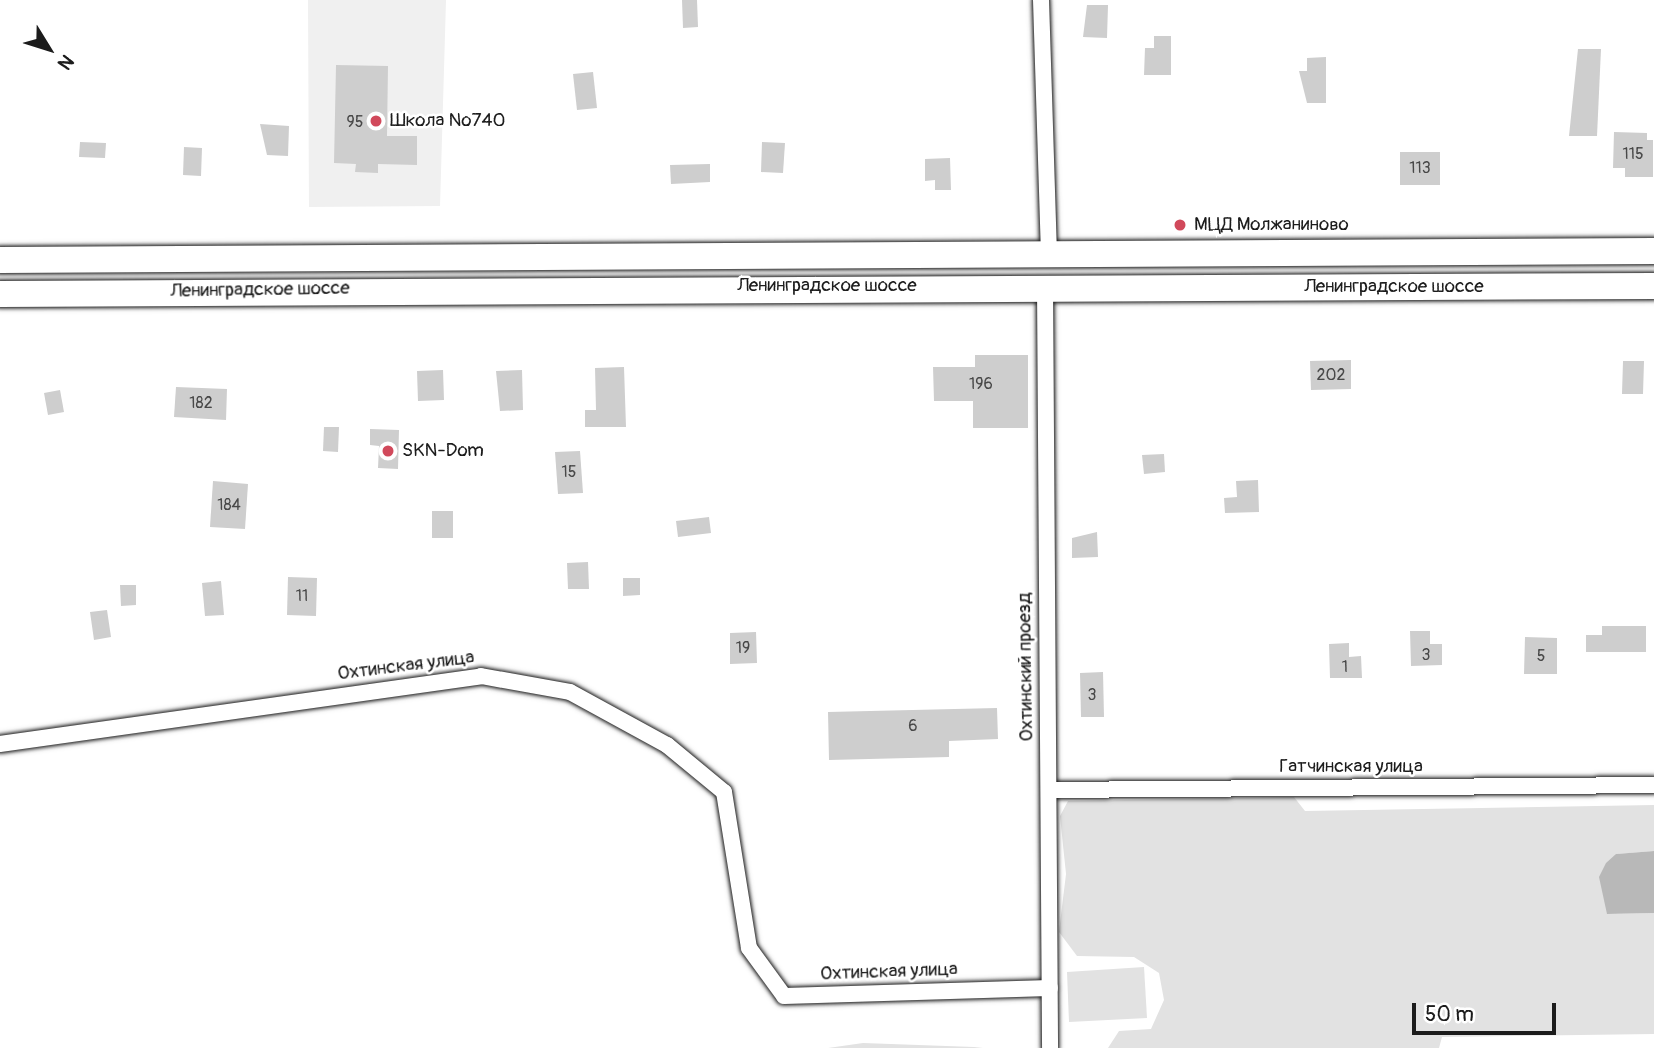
<!DOCTYPE html>
<meta charset="utf-8">
<style>
body{margin:0}
#map{position:relative;width:1654px;height:1048px;overflow:hidden;background:#fff;font-family:Pangolin,sans-serif}
div>[style]{position:absolute}
.built>*{inset:0;background:#f0f0f0}
.green>*{inset:0;background:#e2e2e2}
.water>*{inset:0;background:#b8b8b8}
.building>*{inset:0;background:#cecece}
.roads{filter:drop-shadow(0 0 2px #1c1c1c) drop-shadow(0 0 2px #1c1c1c)}
.minor>*{height:16px;margin:-8px;padding:0 8px;transform-origin:8px;border-radius:8px;background:#fff}
.trunk>*{height:26px;margin:-13px;padding:0 13px;transform-origin:13px;border-radius:13px;background:#fff}
.dots>*{width:19px;height:19px;translate:-50% -50%;box-sizing:border-box;border:4px solid #fff;border-radius:50%}
span{translate:-50% -50%;white-space:nowrap;text-align:center;line-height:1.15;-webkit-text-stroke:5px #fff;paint-order:stroke}
.number-label{font-size:16px;color:#484848}
.number-label span{-webkit-text-stroke-width:0}
.poi-label{font-size:19px;color:#1c1c1c}
.left{translate:0 -50%;text-align:left}
.street-label{font-size:19px;color:#1c1c1c}
.north{position:absolute;left:14px;top:14px;width:70px;height:70px;-webkit-text-stroke:5px #fff;paint-order:stroke;rotate:128deg;font-size:19px;font-weight:700;line-height:28px;text-align:center;color:#1c1c1c}
.north::after{content:'';display:block;margin:auto;width:24px;height:32px;background:#1c1c1c;clip-path:polygon(50% 0,100% 100%,50% 72%,0 100%)}
.scale{position:absolute;left:1412px;top:1003px;width:144px;height:32px;box-sizing:border-box;border:4px solid #1c1c1c;border-top:0;padding-left:9px;font-size:21px;line-height:24px;white-space:nowrap;color:#1c1c1c;-webkit-text-stroke:5px #fff;paint-order:stroke}
</style>
<div id="map">
<div class="built">
<i style="clip-path:polygon(308px 0,446px 0,440px 206px,309px 207px)"></i>
</div>
<div class="green">
<i style="clip-path:polygon(1294px 797px,1305px 811px,1654px 805px,1654px 851px,1616px 854px,1607px 914px,1654px 913px,1654px 1034px,1442px 1037px,1439px 1048px,1108px 1048px,1119px 1031px,1151px 1029px,1164px 1000px,1159px 973px,1134px 957px,1077px 956px,1059px 932px,1066px 874px,1060px 816px,1068px 801px)"></i>
<i style="clip-path:polygon(1144px 967px,1147px 1018px,1069px 1022px,1067px 972px)"></i>
<i style="clip-path:polygon(863px 1043px,974px 1047px,983px 1048px,828px 1048px)"></i>
</div>
<div class="water">
<i style="clip-path:polygon(1654px 851px,1654px 913px,1607px 914px,1599px 877px,1606px 863px,1616px 854px)"></i>
</div>
<div class="building">
<i style="clip-path:polygon(682px 0,697px 0,698px 27px,683px 28px)"></i>
<i style="clip-path:polygon(1087px 5px,1108px 5px,1107px 38px,1083px 37px)"></i>
<i style="clip-path:polygon(1154px 36px,1171px 36px,1171px 75px,1144px 75px,1145px 48px,1154px 48px)"></i>
<i style="clip-path:polygon(1578px 49px,1601px 49px,1597px 136px,1569px 136px)"></i>
<i style="clip-path:polygon(1326px 57px,1326px 103px,1307px 103px,1299px 71px,1307px 71px,1307px 58px)"></i>
<i style="clip-path:polygon(336px 65px,388px 66px,387px 136px,417px 136px,417px 165px,378px 164px,378px 173px,355px 172px,356px 164px,334px 163px)"></i>
<i style="clip-path:polygon(593px 72px,597px 108px,577px 110px,573px 74px)"></i>
<i style="clip-path:polygon(260px 124px,289px 126px,288px 156px,267px 155px)"></i>
<i style="clip-path:polygon(1614px 132px,1647px 133px,1647px 140px,1653px 140px,1653px 177px,1625px 177px,1625px 168px,1613px 168px)"></i>
<i style="clip-path:polygon(80px 142px,106px 143px,105px 158px,79px 157px)"></i>
<i style="clip-path:polygon(762px 142px,785px 143px,783px 173px,761px 172px)"></i>
<i style="clip-path:polygon(184px 147px,202px 148px,201px 176px,183px 175px)"></i>
<i style="clip-path:polygon(1400px 152px,1440px 152px,1440px 185px,1400px 185px)"></i>
<i style="clip-path:polygon(950px 158px,951px 190px,935px 190px,935px 180px,925px 181px,925px 159px)"></i>
<i style="clip-path:polygon(710px 164px,710px 182px,671px 184px,670px 165px)"></i>
<i style="clip-path:polygon(975px 355px,1028px 355px,1028px 428px,973px 428px,973px 401px,934px 401px,933px 367px,975px 367px)"></i>
<i style="clip-path:polygon(1351px 360px,1351px 389px,1311px 390px,1310px 361px)"></i>
<i style="clip-path:polygon(1623px 361px,1644px 361px,1643px 394px,1622px 394px)"></i>
<i style="clip-path:polygon(624px 367px,626px 427px,585px 427px,585px 410px,596px 410px,595px 368px)"></i>
<i style="clip-path:polygon(443px 370px,444px 400px,418px 401px,417px 371px)"></i>
<i style="clip-path:polygon(522px 370px,523px 410px,500px 411px,496px 371px)"></i>
<i style="clip-path:polygon(176px 387px,227px 389px,226px 420px,174px 417px)"></i>
<i style="clip-path:polygon(60px 390px,64px 412px,48px 415px,44px 393px)"></i>
<i style="clip-path:polygon(324px 427px,339px 427px,338px 452px,323px 451px)"></i>
<i style="clip-path:polygon(370px 429px,399px 430px,398px 469px,378px 468px,379px 446px,370px 445px)"></i>
<i style="clip-path:polygon(580px 451px,583px 493px,558px 494px,555px 452px)"></i>
<i style="clip-path:polygon(1164px 454px,1165px 472px,1144px 474px,1142px 455px)"></i>
<i style="clip-path:polygon(1258px 480px,1259px 512px,1225px 513px,1224px 498px,1237px 497px,1236px 481px)"></i>
<i style="clip-path:polygon(213px 481px,248px 484px,245px 529px,210px 527px)"></i>
<i style="clip-path:polygon(432px 511px,453px 511px,453px 538px,432px 538px)"></i>
<i style="clip-path:polygon(709px 517px,711px 533px,678px 537px,676px 521px)"></i>
<i style="clip-path:polygon(1097px 532px,1098px 557px,1072px 558px,1072px 538px)"></i>
<i style="clip-path:polygon(588px 562px,589px 589px,568px 589px,567px 563px)"></i>
<i style="clip-path:polygon(288px 577px,317px 578px,316px 616px,287px 615px)"></i>
<i style="clip-path:polygon(623px 578px,640px 578px,640px 595px,623px 596px)"></i>
<i style="clip-path:polygon(221px 581px,224px 615px,205px 616px,202px 583px)"></i>
<i style="clip-path:polygon(120px 585px,136px 585px,136px 605px,121px 606px)"></i>
<i style="clip-path:polygon(107px 610px,111px 637px,94px 640px,90px 612px)"></i>
<i style="clip-path:polygon(1602px 626px,1646px 626px,1646px 652px,1586px 652px,1586px 635px,1602px 635px)"></i>
<i style="clip-path:polygon(1410px 631px,1430px 631px,1430px 644px,1442px 644px,1442px 665px,1411px 666px)"></i>
<i style="clip-path:polygon(756px 632px,757px 663px,730px 664px,730px 633px)"></i>
<i style="clip-path:polygon(1525px 637px,1557px 638px,1557px 674px,1524px 674px)"></i>
<i style="clip-path:polygon(1349px 643px,1349px 657px,1361px 656px,1362px 678px,1330px 678px,1329px 644px)"></i>
<i style="clip-path:polygon(1103px 672px,1104px 717px,1081px 717px,1080px 673px)"></i>
<i style="clip-path:polygon(997px 708px,998px 739px,949px 741px,949px 757px,829px 760px,828px 712px)"></i>
</div>
<div class="roads">
<div class="minor">
<i style="left:1041px;top:0;width:251px;rotate:88.2deg"></i>
<i style="left:1045px;top:285px;width:763px;rotate:89.62deg"></i>
<i style="left:0;top:744px;width:486px;rotate:-8deg"></i>
<i style="left:481px;top:676px;width:90px;rotate:10.2deg"></i>
<i style="left:570px;top:692px;width:111px;rotate:28.7deg"></i>
<i style="left:667px;top:745px;width:74px;rotate:39.5deg"></i>
<i style="left:724px;top:792px;width:158px;rotate:80.9deg"></i>
<i style="left:749px;top:948px;width:59px;rotate:53.9deg"></i>
<i style="left:784px;top:996px;width:266px;rotate:-1.7deg"></i>
<i style="left:1049px;top:790px;width:605px;rotate:-0.47deg"></i>
</div>
<div class="trunk">
<i style="left:0;top:260px;width:1654px;rotate:-0.31deg"></i>
<i style="left:0;top:294px;width:1654px;rotate:-0.28deg"></i>
</div>
</div>
<div class="dots">
<i style="left:376px;top:121px;background:#d1495b"></i>
<i style="left:1180px;top:225px;background:#d1495b"></i>
<i style="left:388px;top:451px;background:#d1495b"></i>
</div>
<div class="number-label">
<span style="left:355px;top:122px">95</span>
<span style="left:1633px;top:154px">115</span>
<span style="left:1420px;top:168px">113</span>
<span style="left:1331px;top:375px">202</span>
<span style="left:981px;top:384px">196</span>
<span style="left:201px;top:403px">182</span>
<span style="left:569px;top:472px">15</span>
<span style="left:229px;top:505px">184</span>
<span style="left:302px;top:596px">11</span>
<span style="left:743px;top:648px">19</span>
<span style="left:1426px;top:655px">3</span>
<span style="left:1541px;top:656px">5</span>
<span style="left:1345px;top:667px">1</span>
<span style="left:1092px;top:695px">3</span>
<span style="left:913px;top:726px">6</span>
</div>
<div class="poi-label">
<span class="left" style="left:390px;top:121px">Школа №740</span>
<span class="left" style="left:1194px;top:225px">МЦД Молжаниново</span>
<span class="left" style="left:402px;top:451px">SKN-Dom</span>
</div>
<div class="street-label">
<span style="left:827px;top:286px">Ленинградское шоссе</span>
<span style="left:1394px;top:287px">Ленинградское шоссе</span>
<span style="left:260px;top:290px;rotate:-1deg">Ленинградское шоссе</span>
<span style="left:406px;top:666px;rotate:-7deg">Охтинская улица</span>
<span style="left:1026px;top:667px;rotate:-91deg">Охтинский проезд</span>
<span style="left:1351px;top:767px">Гатчинская улица</span>
<span style="left:889px;top:972px;rotate:-2deg">Охтинская улица</span>
</div>
<div class="north">N</div>
<div class="scale">50 m</div>
</div>
